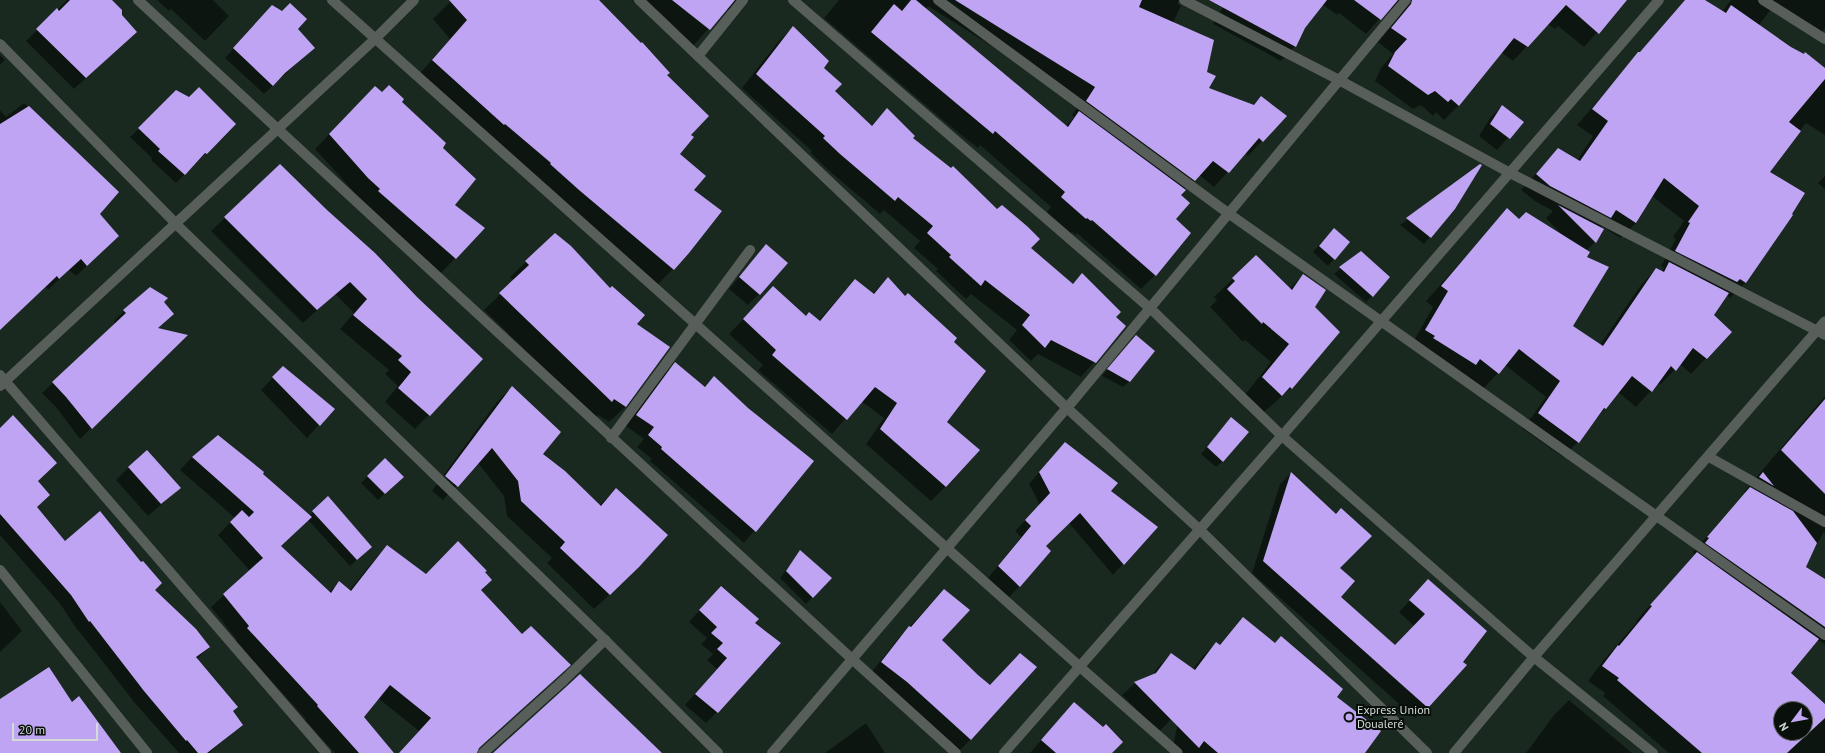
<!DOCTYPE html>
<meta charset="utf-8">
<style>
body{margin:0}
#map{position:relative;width:1825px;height:753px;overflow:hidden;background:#1a291f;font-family:"PT Sans",sans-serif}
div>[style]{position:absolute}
.shadow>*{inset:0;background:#0007}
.building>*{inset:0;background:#bea4f2}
.street>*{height:10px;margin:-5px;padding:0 5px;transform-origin:5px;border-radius:5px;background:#585f5a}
.dots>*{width:11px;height:11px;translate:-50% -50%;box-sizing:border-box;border:2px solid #090f0b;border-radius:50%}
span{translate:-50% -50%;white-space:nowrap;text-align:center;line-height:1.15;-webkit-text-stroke:4px #090f0b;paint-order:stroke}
.poi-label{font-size:12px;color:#d2dcd5}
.left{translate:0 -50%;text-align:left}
.north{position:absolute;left:1773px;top:701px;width:40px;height:40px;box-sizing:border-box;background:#090f0b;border:1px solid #59615c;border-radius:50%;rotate:238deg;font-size:11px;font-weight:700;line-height:16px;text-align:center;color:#d2dcd5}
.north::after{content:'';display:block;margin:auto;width:14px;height:18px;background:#c1a8f3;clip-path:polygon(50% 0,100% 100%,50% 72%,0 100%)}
.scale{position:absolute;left:12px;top:723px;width:86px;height:18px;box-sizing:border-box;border:2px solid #d2dcd5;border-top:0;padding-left:5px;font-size:12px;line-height:14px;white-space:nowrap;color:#d2dcd5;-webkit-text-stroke:3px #090f0b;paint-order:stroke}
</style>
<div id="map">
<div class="shadow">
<i style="clip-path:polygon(67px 0,110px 0,123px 13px,121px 16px,136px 32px,74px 89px,26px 41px)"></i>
<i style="clip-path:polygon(157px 0,213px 0,229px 16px,205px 41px,171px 9px,169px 11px)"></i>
<i style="clip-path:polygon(452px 0,598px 0,666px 75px,689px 135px,679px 154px,692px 190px,673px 269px,655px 287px,415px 79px,450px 39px,433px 19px)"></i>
<i style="clip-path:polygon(646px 0,739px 0,729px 10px,725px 10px,693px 46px,671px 28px,673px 25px)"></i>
<i style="clip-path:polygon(evenodd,839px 0,1180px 0,1177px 3px,1181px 6px,1128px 116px,1208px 89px,1253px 106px,1261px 97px,1262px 141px,1248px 156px,1245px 153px,1214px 187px,1199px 175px,1184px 190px,1180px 195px,1174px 219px,1155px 275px,1141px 289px,1077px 233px,1076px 235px,1072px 232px,1071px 233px,1047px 212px,1051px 207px,980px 145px,978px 148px,950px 126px,824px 18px,839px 0,928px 6px,1081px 102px,1072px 115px,1074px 117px,1066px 126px,925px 9px,928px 6px)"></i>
<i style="clip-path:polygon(1227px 0,1626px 0,1584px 47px,1558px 26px,1555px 29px,1548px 24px,1513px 61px,1501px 52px,1458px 106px,1444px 120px,1436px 112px,1433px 116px,1421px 105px,1413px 109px,1375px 81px,1381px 68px,1393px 54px,1378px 42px,1397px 19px,1398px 13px,1395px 9px,1389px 8px,1366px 34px,1339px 13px,1337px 15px,1322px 4px,1304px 28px,1295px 46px,1281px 61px,1213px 24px)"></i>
<i style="clip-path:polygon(evenodd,1685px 0,1705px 0,1722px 12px,1731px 0,1825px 0,1825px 28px,1822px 32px,1775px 4px,1759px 25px,1825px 69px,1825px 135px,1806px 123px,1768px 172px,1746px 282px,1730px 298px,1727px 295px,1712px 315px,1706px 358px,1691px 374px,1680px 364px,1660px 385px,1658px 383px,1636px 407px,1618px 392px,1578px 442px,1563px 457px,1523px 429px,1546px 397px,1505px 365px,1483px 389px,1465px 374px,1460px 379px,1411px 346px,1433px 307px,1426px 301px,1507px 210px,1518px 221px,1563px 236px,1546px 218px,1553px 211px,1535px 201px,1521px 190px,1558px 149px,1577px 161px,1593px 136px,1577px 125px,1685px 0,1652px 196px,1684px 221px,1673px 237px,1676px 239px,1661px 266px,1664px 268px,1661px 272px,1656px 269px,1641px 285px,1600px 345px,1571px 327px,1586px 251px,1595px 242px,1603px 229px,1600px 228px,1602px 226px,1620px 238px,1636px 223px,1652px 196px)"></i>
<i style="clip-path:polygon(263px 15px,297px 28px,313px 48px,264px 94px,225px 58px)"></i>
<i style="clip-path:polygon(793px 27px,822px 68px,834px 91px,871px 126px,887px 109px,912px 139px,1029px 248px,1072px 285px,1082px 274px,1115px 318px,1125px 326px,1081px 377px,1038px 354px,1031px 361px,1009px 340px,1017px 330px,971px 294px,966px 299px,936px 271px,938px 269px,914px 248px,920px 241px,884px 210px,880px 214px,826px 168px,810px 152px,812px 151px,742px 88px,779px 41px)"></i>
<i style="clip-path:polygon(0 55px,5px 60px,0 65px)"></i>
<i style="clip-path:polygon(177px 92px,235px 124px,176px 183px,151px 160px,152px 158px,130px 137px)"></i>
<i style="clip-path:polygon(382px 94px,401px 102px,441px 148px,454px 205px,483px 229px,441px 273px,364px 206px,366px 204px,354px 192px,315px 149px,361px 102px)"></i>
<i style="clip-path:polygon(24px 103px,118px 192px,98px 214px,106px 247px,76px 276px,69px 270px,48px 290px,45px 286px,0 329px,0 110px,6px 117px)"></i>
<i style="clip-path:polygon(1502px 106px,1522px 122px,1497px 150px,1479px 136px,1490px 118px)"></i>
<i style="clip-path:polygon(280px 165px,417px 299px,482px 359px,415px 429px,385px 402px,398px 386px,385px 374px,389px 370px,340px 329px,354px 313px,335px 294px,303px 323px,211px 231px)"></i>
<i style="clip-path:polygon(1480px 165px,1454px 208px,1424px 244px,1400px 225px)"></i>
<i style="clip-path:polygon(1825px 176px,1825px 189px,1818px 183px)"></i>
<i style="clip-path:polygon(1327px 236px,1348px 242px,1328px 266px,1313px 252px)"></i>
<i style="clip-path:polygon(766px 245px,759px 294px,748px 305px,729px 289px)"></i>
<i style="clip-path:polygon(1360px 253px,1372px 296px,1366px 302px,1334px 274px)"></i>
<i style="clip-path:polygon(1256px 257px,1289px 289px,1303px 275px,1314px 307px,1291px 388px,1263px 413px,1244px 396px,1271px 362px,1245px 340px,1243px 342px,1210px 307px,1217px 300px,1214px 297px)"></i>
<i style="clip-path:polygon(526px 262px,635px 324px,669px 347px,625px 407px,609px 422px,598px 415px,595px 417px,484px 310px,514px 281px,510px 277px)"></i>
<i style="clip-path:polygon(888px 278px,905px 298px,953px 342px,945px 422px,946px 486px,931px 501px,866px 444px,884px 418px,861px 401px,832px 434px,758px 370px,763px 365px,729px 334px,773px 288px,805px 317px,818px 321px,855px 280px,872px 294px)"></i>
<i style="clip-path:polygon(162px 302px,173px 314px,157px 329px,186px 336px,80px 439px,56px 407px,42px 393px,115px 324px,114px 321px,124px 311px)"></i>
<i style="clip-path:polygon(1130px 343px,1130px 381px,1123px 387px,1102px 376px)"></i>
<i style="clip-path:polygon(676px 363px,704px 387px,714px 377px,748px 409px,812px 462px,744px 543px,650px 461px,652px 459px,637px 447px,644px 439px,626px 426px,664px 374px)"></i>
<i style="clip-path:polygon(283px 367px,333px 409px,307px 438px,261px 390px)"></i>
<i style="clip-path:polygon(512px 387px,541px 454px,599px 506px,616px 489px,623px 582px,594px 609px,547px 563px,552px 558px,507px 516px,504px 496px,478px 463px,443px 500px,432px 491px,497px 402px)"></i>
<i style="clip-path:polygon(evenodd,1825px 396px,1825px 533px,1824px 531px,1805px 567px,1825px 580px,1825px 644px,1817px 640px,1789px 673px,1825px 705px,1825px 753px,1669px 753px,1603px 696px,1605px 693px,1588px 681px,1603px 661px,1637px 622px,1636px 621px,1692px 558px,1695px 554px,1693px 552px,1746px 493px,1744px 492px,1825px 396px,1781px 709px,1805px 709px,1805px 733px,1781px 733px,1781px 709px)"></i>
<i style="clip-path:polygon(13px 417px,37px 481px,36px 508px,64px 542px,154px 590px,209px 647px,197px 659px,242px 725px,209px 753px,179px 753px,134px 702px,79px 631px,78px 631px,61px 605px,0 535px,0 428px)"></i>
<i style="clip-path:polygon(1231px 418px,1223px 461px,1216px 467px,1201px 454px)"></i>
<i style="clip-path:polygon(1055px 454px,1109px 491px,1156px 527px,1113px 575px,1069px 523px,1045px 546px,1020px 586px,1009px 597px,988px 578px,1021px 537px,1015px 531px,1040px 505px,1029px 484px)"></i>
<i style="clip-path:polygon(192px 457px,261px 474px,309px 516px,328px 498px,364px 553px,350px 566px,308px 520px,280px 547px,329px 592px,339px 583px,349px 591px,375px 559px,387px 546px,426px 575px,480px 590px,476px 753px,400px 753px,419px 731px,378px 698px,362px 717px,392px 753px,335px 753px,305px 720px,306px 719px,235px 641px,237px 640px,211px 607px,250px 571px,218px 535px,235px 518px,180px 470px)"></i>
<i style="clip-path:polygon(385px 459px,396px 483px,378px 500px,361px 483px)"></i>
<i style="clip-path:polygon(129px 467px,180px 488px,148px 516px,116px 480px)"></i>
<i style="clip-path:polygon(1291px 473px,1339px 568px,1339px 597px,1394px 646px,1414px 626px,1399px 612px,1428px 581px,1427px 707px,1415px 718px,1252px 573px,1280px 484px)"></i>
<i style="clip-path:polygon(800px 552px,831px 578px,806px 604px,780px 578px)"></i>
<i style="clip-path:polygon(721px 587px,754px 623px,717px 712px,706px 723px,685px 705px,717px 669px,707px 660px,713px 654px,701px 644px,707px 638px,689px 622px)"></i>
<i style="clip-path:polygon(0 602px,22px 631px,0 652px)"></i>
<i style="clip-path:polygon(933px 602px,941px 640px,990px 686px,971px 739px,959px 751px,870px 674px,898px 639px)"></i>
<i style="clip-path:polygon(1243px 619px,1335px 697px,1364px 753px,1180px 753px,1173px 746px,1181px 708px,1159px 732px,1122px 695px,1135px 683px,1152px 676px,1158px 667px,1171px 654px,1193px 669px,1203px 656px,1216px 643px,1219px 645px)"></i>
<i style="clip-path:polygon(1569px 700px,1632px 753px,1526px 753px,1554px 715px)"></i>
<i style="clip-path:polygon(1066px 712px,1111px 753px,1030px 753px)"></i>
<i style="clip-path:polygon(866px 723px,885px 753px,825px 753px)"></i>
</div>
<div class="building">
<i style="clip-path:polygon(70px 0,112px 0,122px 10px,122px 15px,137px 32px,86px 78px,36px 29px,57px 8px,59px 11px)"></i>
<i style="clip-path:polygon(449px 0,599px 0,641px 43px,642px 42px,670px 73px,667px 75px,709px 116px,691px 135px,694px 137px,680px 154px,706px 176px,694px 190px,722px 211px,689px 253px,674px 270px,579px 190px,550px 164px,551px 163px,505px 124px,504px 125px,432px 60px,467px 20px)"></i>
<i style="clip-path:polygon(672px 0,735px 0,710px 30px)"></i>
<i style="clip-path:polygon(911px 0,916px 0,1068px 127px,1079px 111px,1186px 190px,1181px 195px,1190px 203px,1176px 219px,1191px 233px,1156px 276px,1092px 220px,1091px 221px,1087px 218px,1086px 219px,1061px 197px,1065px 192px,995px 131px,993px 134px,871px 32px,894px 4px,902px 11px)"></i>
<i style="clip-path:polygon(955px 0,1142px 0,1139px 7px,1214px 40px,1207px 72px,1216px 76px,1209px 88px,1254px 105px,1261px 96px,1287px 116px,1263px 142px,1259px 138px,1229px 173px,1213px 161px,1195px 181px,1086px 101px,1095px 87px)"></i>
<i style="clip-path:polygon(1209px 0,1327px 0,1305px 28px,1296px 47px)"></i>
<i style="clip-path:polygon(1354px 0,1398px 0,1381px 20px)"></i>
<i style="clip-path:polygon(1412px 0,1627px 0,1599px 34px,1566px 5px,1528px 47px,1514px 38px,1459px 106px,1451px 99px,1448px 102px,1435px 91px,1428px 95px,1388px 66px,1395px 52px,1407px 39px,1391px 28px,1411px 4px)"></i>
<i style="clip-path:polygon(1685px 0,1705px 0,1726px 13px,1731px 5px,1791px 47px,1804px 54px,1805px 52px,1825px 68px,1825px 79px,1789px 122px,1801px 131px,1770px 172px,1805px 193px,1792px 214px,1793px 215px,1746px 283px,1740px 279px,1737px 282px,1675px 251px,1690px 223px,1688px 222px,1699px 206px,1664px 178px,1636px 223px,1616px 210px,1611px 218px,1550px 186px,1536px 174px,1558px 148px,1580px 161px,1608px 121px,1592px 109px,1638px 52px,1640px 52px)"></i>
<i style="clip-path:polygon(290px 3px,307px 19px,298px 29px,315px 48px,285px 73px,273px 86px,233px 48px,272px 5px,282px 11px)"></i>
<i style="clip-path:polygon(793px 26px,829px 61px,824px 68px,842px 84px,835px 91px,872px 126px,887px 108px,915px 136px,913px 138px,951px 168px,953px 166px,997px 209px,1002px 205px,1028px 227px,1040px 239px,1031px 248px,1073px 284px,1082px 273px,1121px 312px,1116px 317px,1126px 326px,1096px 363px,1051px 340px,1045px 348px,1022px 325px,1030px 315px,985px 280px,981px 286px,949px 257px,951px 255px,927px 233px,933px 226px,898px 197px,895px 201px,840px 154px,823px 138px,825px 136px,756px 74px)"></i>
<i style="clip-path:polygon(389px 85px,404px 99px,402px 102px,446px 143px,443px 148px,476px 179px,455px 205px,485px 228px,456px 259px,378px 191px,380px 189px,368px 178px,329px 134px,375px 86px,382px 92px)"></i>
<i style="clip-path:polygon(199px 87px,236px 124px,207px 154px,205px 153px,185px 175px,158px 151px,160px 149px,138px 128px,176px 90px,189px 97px)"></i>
<i style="clip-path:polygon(1502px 105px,1524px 122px,1510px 139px,1490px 124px)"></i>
<i style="clip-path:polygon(29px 106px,119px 192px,100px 214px,119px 236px,87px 266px,81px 259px,59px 279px,57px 276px,0 330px,0 124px)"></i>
<i style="clip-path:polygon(280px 164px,327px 210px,375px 253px,418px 298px,483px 359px,430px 416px,398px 388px,411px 372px,398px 360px,402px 356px,353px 315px,367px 299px,350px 282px,317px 310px,224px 217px)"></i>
<i style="clip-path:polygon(1480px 164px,1482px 165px,1455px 209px,1431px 238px,1406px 218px)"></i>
<i style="clip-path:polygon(1558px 205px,1604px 229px,1596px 243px)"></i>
<i style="clip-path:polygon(1507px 208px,1519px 219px,1526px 212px,1590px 252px,1587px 257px,1609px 267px,1573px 326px,1603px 346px,1656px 268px,1664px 272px,1669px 262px,1729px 293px,1714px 315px,1732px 332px,1707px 359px,1693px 348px,1676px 371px,1671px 366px,1652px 392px,1632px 376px,1606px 409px,1604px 408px,1579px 443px,1538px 413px,1560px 381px,1519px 349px,1499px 374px,1480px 359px,1476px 365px,1433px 338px,1435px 336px,1425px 330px,1448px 291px,1441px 286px)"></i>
<i style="clip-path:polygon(1334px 228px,1350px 242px,1335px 260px,1319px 246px)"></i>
<i style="clip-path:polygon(555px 233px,571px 246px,610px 288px,612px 286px,645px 315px,637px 324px,670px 347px,626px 407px,614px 399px,612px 402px,499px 293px,529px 265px,525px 261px)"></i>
<i style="clip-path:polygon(766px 244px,788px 263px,760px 295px,739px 277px)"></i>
<i style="clip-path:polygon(1361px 251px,1390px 277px,1373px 297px,1339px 267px)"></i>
<i style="clip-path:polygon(1256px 255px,1292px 290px,1303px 274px,1326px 290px,1315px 307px,1340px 332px,1292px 389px,1290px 387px,1282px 396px,1262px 377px,1289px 344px,1263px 322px,1262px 324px,1227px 289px,1235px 281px,1232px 278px)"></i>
<i style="clip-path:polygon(888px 277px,905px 296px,908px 293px,957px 338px,954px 342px,986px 371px,947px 422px,980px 450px,946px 487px,880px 429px,897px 403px,875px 387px,847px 420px,772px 355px,776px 350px,743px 319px,773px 286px,806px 316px,809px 312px,820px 321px,855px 279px,874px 294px)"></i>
<i style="clip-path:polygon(150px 287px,168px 298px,164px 302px,174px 314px,158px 328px,188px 335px,92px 429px,66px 397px,52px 382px,126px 313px,123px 310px)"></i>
<i style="clip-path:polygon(1136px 335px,1155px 351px,1130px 382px,1107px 369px)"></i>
<i style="clip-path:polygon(675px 362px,705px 387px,714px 376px,748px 408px,814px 461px,756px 532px,661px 449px,662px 447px,648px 435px,654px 427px,636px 415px)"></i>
<i style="clip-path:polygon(283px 366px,335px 409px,320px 426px,272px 377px)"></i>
<i style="clip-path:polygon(512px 386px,561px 432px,543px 454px,565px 471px,601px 506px,616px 488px,668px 535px,639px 567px,610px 595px,560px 548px,565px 542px,521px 501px,518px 481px,492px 448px,458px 487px,445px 476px)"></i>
<i style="clip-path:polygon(1825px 399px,1825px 494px,1781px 450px)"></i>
<i style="clip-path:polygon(13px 415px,57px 463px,38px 481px,50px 495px,37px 507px,65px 541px,100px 511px,141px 562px,143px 561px,162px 583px,155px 590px,196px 629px,210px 647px,196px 657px,238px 707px,233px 711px,243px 725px,207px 753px,198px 753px,187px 740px,186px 741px,144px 691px,90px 621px,89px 622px,71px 595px,0 514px,0 428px)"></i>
<i style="clip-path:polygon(1231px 417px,1249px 432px,1223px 462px,1207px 447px)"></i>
<i style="clip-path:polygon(218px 435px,264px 472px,263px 474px,312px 517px,281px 546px,331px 593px,339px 581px,351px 591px,387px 545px,426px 574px,458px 541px,487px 571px,485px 572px,492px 580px,481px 590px,522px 634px,531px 626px,571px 665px,479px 748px,477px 753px,399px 753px,431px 718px,390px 685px,364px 717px,394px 753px,359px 753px,317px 706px,318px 705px,247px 628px,249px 626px,223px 594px,263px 558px,230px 522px,242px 510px,249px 517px,254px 512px,192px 457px)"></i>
<i style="clip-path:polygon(1065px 442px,1118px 483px,1111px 491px,1158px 527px,1124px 565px,1080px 513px,1046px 546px,1051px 551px,1020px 587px,998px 566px,1031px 526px,1025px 520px,1050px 493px,1039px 472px)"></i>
<i style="clip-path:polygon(147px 450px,181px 488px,161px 504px,128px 467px)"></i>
<i style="clip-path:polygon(385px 458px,404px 477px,385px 494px,367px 476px)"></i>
<i style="clip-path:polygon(1291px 472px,1336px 514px,1341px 508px,1372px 536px,1340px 568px,1355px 581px,1341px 597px,1395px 645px,1425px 614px,1409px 600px,1428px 579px,1487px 631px,1463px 662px,1467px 665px,1428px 708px,1263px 561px)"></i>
<i style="clip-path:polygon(1763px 472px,1774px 486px,1759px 477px)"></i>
<i style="clip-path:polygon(1750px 487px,1793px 511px,1817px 543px,1806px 567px,1825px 579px,1825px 627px,1705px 543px,1709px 538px,1707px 537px)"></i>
<i style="clip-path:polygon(328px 496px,372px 547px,357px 560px,312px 511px)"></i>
<i style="clip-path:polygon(800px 550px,832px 578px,813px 598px,786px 571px)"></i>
<i style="clip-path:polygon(evenodd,1697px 552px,1819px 639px,1791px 673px,1825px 704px,1825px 718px,1787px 753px,1702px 753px,1617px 680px,1619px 678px,1602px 666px,1618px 645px,1619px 646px,1652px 606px,1650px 605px,1697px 552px,1781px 709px,1805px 709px,1805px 733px,1781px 733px,1781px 709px)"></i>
<i style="clip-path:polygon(721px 586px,759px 619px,755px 623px,781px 643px,718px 713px,695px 694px,727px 658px,717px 649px,723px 643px,711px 633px,717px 627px,699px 610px)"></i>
<i style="clip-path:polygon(944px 589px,970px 610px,942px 640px,978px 675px,990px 685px,1020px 653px,1037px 667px,971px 740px,907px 682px,881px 662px,909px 626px,911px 627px)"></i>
<i style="clip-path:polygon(1243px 617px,1275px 643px,1281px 636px,1343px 689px,1337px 697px,1381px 731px,1365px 753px,1218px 753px,1204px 741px,1199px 748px,1134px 682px,1156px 673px,1171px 653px,1195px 670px,1216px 642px,1220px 645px)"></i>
<i style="clip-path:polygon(49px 667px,72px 702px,79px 696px,121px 753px,0 753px,0 699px)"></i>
<i style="clip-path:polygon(580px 674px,662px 753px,493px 753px,567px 686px)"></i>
<i style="clip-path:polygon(1074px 702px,1103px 727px,1106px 724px,1123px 742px,1112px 753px,1056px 753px,1041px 740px)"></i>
</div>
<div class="street">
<i style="left:138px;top:0;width:972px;rotate:42.71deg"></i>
<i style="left:852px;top:659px;width:140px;rotate:42.1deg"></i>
<i style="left:332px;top:0;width:1002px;rotate:41.72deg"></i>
<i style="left:1080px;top:667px;width:130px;rotate:41.3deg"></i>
<i style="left:639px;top:0;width:591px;rotate:43.63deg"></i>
<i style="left:1067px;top:408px;width:180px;rotate:42.5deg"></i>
<i style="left:1200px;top:530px;width:318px;rotate:44.5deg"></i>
<i style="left:793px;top:0;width:472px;rotate:40.8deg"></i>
<i style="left:1150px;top:308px;width:184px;rotate:44.1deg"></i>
<i style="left:1282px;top:436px;width:335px;rotate:41.3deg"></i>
<i style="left:1534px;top:657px;width:153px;rotate:38.9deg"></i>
<i style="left:938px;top:0;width:360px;rotate:36.3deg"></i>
<i style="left:1228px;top:213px;width:731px;rotate:35.26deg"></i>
<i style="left:1184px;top:0;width:174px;rotate:27.3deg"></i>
<i style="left:1339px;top:80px;width:195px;rotate:28.5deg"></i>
<i style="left:1510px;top:173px;width:354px;rotate:27.2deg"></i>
<i style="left:1763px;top:0;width:73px;rotate:32.2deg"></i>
<i style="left:0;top:44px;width:252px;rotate:45.6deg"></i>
<i style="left:176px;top:224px;width:598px;rotate:44.12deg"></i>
<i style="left:605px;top:640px;width:160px;rotate:45deg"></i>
<i style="left:698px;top:56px;width:72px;rotate:-51.2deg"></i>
<i style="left:0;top:375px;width:499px;rotate:49.2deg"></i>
<i style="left:0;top:386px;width:511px;rotate:-42.78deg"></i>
<i style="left:375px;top:39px;width:55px;rotate:-45deg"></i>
<i style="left:611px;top:438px;width:234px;rotate:-53.5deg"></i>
<i style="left:1709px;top:457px;width:133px;rotate:29.3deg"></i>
<i style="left:0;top:570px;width:235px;rotate:51.2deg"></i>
<i style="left:483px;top:753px;width:108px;rotate:-42deg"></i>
<i style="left:563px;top:681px;width:59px;rotate:-44.3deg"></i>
<i style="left:772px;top:753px;width:454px;rotate:-49.5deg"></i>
<i style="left:1067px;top:408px;width:530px;rotate:-50.28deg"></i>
<i style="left:1004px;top:753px;width:422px;rotate:-48.8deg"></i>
<i style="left:1282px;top:436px;width:576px;rotate:-49.15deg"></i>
<i style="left:1454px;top:753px;width:125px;rotate:-50.2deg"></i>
<i style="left:1534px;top:657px;width:444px;rotate:-49.1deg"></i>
</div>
<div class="dots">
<i style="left:1349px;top:717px;background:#c1a8f3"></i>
</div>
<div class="poi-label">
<span class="left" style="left:1357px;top:717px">Express Union<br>Doualeré</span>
</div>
<div class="north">N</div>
<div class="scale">20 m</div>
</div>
